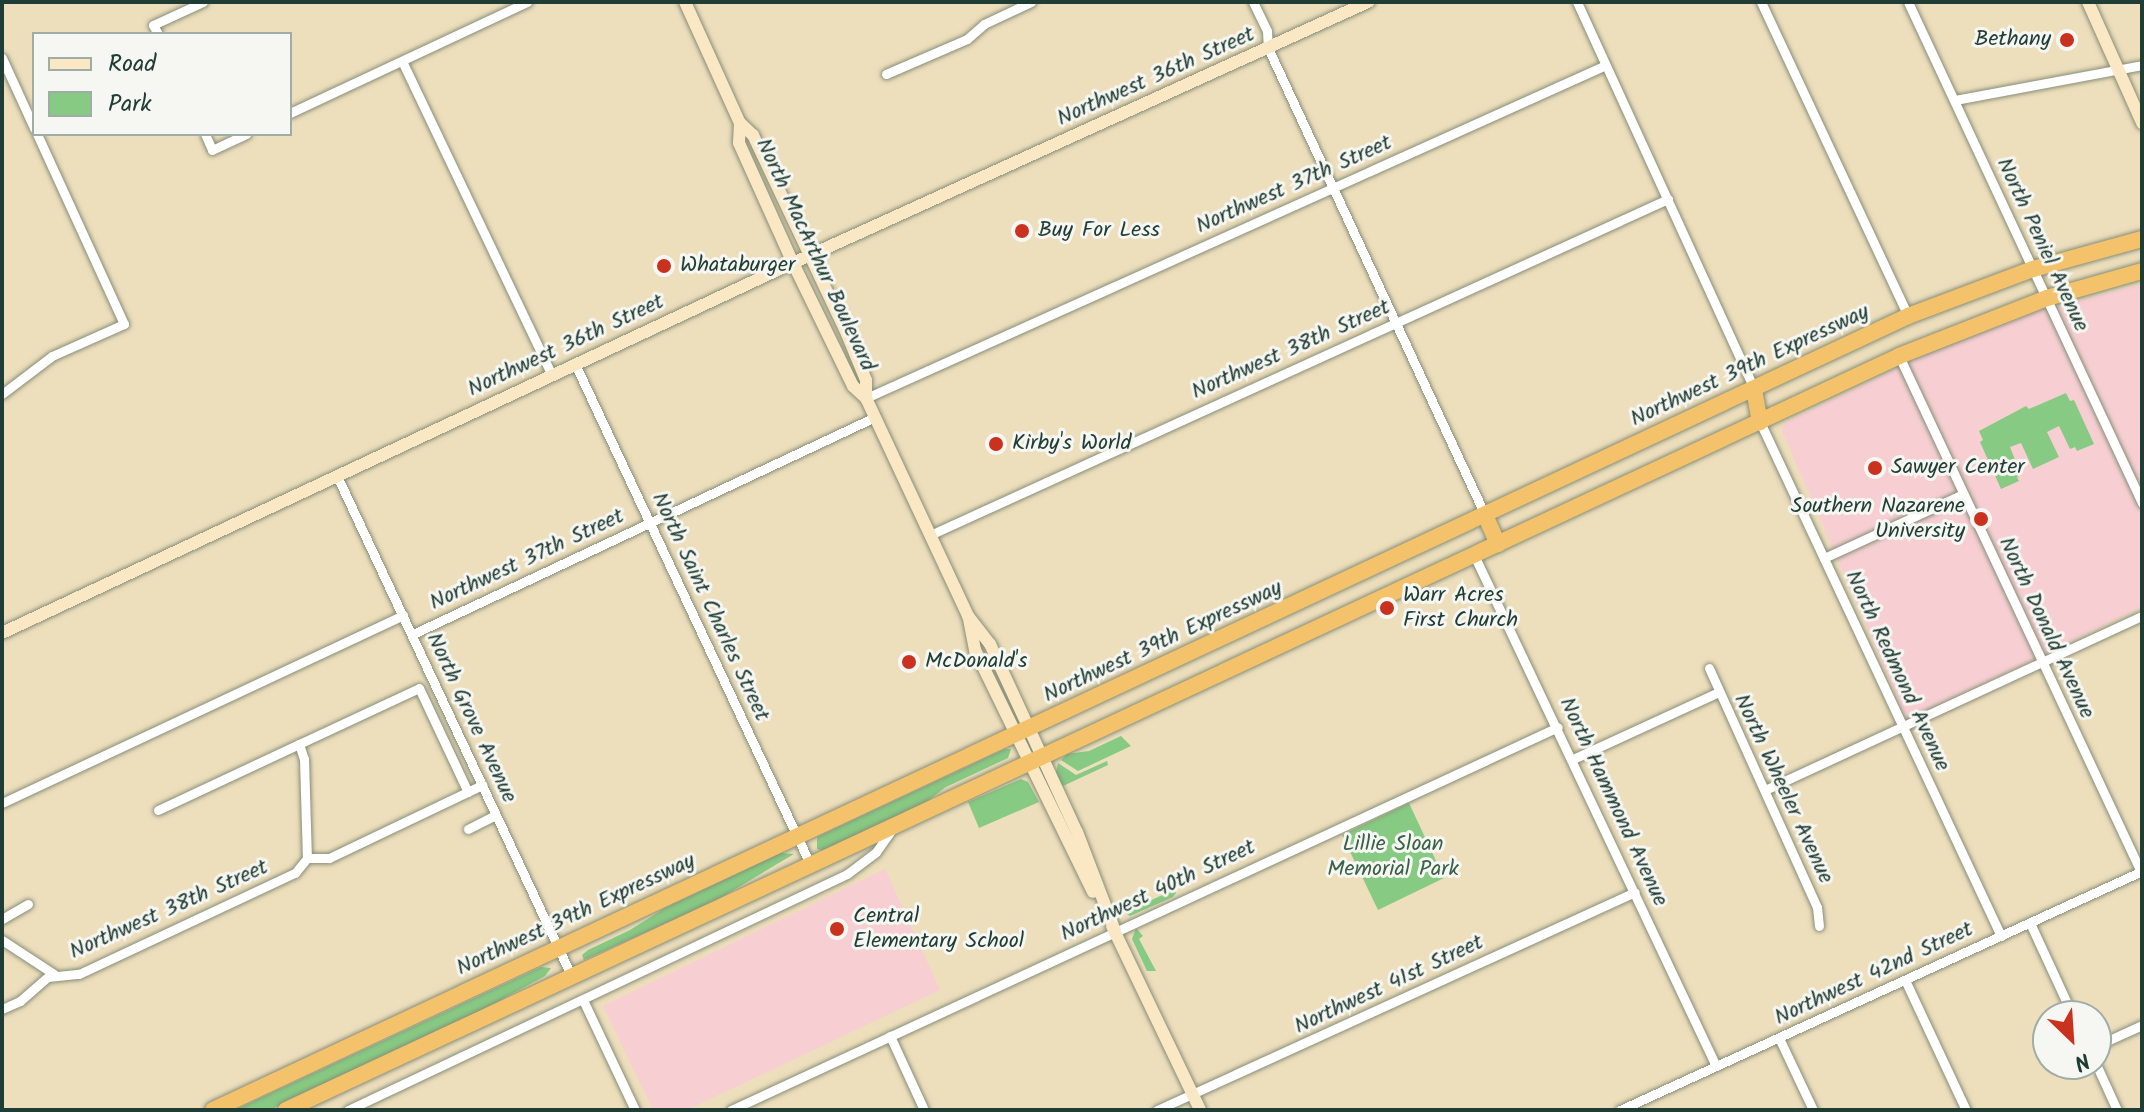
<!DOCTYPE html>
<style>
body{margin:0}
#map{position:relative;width:2144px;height:1112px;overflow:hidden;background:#eddebc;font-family:Kalam,sans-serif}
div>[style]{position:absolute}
.built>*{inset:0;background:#f7cfd3}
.green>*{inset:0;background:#87ca83}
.roads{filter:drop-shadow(0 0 2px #868e78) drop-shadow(0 0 2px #868e78)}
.street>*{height:9px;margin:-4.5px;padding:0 4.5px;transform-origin:4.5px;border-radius:4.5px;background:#fff}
.secondary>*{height:12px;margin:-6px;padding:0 6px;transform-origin:6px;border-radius:6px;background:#fae7c3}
.highway>*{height:16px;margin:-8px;padding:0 8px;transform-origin:8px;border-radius:8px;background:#f3c26a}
.dots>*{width:22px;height:22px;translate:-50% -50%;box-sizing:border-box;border:4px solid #f6f6f2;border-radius:50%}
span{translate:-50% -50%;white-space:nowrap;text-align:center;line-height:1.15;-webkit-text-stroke:6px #f6f6f2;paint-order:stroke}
.poi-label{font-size:22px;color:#1f3d34}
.right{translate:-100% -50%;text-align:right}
.left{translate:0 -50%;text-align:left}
.street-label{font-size:22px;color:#1f3d34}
.park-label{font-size:22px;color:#396048}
.frame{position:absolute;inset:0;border:4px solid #1f3d34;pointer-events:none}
.legend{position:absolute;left:32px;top:32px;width:260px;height:104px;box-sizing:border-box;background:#f6f6f2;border:2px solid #a0aca6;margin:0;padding:10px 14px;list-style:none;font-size:24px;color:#1f3d34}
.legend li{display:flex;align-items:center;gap:16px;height:40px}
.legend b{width:40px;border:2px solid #a0aca6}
.north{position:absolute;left:2032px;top:1000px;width:80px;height:80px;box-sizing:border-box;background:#f6f6f2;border:2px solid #a0aca6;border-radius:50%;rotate:155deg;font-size:22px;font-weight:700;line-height:32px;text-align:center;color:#1f3d34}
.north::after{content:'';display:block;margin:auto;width:28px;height:36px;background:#c8321e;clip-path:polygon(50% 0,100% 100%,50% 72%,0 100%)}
</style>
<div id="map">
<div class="built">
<i style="clip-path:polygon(2142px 284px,2142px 607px,1907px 720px,1782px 431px,1784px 423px,1921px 356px,2033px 312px)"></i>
<i style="clip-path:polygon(885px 869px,940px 990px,687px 1110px,653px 1110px,603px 1006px)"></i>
</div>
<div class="green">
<i style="clip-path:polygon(2066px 393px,2070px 401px,2074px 400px,2094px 444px,2077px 451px,2075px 447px,2070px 449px,2059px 426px,2047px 432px,2059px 457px,2033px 469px,2021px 443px,2010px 447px,2021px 475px,2017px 477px,2019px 481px,2001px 489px,1980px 442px,1983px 440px,1979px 431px,2026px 406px,2029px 409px)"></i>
<i style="clip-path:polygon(1121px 736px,1131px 746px,1078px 771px,1061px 760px,1067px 754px,1089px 751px)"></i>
<i style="clip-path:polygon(1005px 749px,1011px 749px,1008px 758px,946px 787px,926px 802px,824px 851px,817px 849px,817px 837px)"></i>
<i style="clip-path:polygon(1107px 761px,1108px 765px,1063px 786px,1056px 773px,1058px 763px,1076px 775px)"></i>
<i style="clip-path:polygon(1021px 779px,1028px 782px,1039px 802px,979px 828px,968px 802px)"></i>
<i style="clip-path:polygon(1409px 803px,1444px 878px,1378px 910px,1342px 835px)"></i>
<i style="clip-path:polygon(781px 853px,794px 854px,717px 900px,584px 960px,582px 955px,588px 950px,630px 930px,665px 908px)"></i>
<i style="clip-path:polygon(1168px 881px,1176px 893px,1173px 897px,1130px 916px,1119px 909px,1130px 902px,1134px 908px,1169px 892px)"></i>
<i style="clip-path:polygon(1136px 928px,1143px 936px,1139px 939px,1156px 971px,1147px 971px,1132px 939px)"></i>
<i style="clip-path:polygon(541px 967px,551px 968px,545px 976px,473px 1015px,270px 1110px,235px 1110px)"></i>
</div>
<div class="roads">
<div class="street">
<i style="left:1253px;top:2px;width:32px;rotate:64deg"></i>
<i style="left:1267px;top:31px;width:17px;rotate:87deg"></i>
<i style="left:1268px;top:48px;width:515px;rotate:65.08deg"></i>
<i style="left:1577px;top:2px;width:426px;rotate:65.4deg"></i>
<i style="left:1761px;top:2px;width:347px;rotate:64.9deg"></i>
<i style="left:1908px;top:2px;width:553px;rotate:64.96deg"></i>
<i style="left:158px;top:34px;width:10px;rotate:-119deg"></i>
<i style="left:153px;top:25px;width:55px;rotate:-24.7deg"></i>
<i style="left:2px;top:58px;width:77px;rotate:65.4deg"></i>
<i style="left:402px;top:61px;width:348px;rotate:64.5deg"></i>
<i style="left:886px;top:74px;width:88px;rotate:-23.4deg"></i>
<i style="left:967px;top:39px;width:23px;rotate:-41deg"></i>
<i style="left:984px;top:24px;width:52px;rotate:-25.1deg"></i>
<i style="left:1955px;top:100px;width:190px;rotate:-10.6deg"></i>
<i style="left:290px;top:113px;width:262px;rotate:-25.1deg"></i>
<i style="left:205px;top:134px;width:17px;rotate:66deg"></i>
<i style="left:212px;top:150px;width:38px;rotate:-25deg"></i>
<i style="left:1899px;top:356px;width:570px;rotate:64.87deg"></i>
<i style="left:575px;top:364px;width:555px;rotate:64.82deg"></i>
<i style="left:2px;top:394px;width:63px;rotate:-37.2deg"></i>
<i style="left:52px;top:356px;width:79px;rotate:-24deg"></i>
<i style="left:124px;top:324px;width:209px;rotate:-114.6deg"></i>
<i style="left:866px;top:398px;width:811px;rotate:-24.23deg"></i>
<i style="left:1760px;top:422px;width:568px;rotate:64.88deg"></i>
<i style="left:337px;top:476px;width:551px;rotate:64.88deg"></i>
<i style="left:930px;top:535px;width:811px;rotate:-24.48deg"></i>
<i style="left:1474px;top:555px;width:565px;rotate:64.66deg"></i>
<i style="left:1824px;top:558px;width:153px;rotate:-24.7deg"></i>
<i style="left:413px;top:634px;width:510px;rotate:-25.16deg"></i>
<i style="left:1709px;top:668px;width:262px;rotate:65.7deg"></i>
<i style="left:1817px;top:907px;width:19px;rotate:84deg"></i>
<i style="left:299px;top:744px;width:132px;rotate:-25deg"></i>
<i style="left:419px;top:688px;width:115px;rotate:64.8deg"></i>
<i style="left:1573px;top:759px;width:161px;rotate:-24.7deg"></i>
<i style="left:1765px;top:790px;width:415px;rotate:-24.8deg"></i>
<i style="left:2px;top:803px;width:443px;rotate:-25.1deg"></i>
<i style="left:158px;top:810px;width:156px;rotate:-25.1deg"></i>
<i style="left:299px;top:744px;width:16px;rotate:72deg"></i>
<i style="left:304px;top:759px;width:99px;rotate:88.3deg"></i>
<i style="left:468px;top:829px;width:31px;rotate:-27deg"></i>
<i style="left:2px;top:919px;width:30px;rotate:-30deg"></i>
<i style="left:2030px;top:923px;width:102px;rotate:65.2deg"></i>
<i style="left:2px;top:940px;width:62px;rotate:33.2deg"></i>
<i style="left:1905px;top:980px;width:144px;rotate:64.9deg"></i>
<i style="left:583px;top:1000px;width:122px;rotate:64.7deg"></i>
<i style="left:2px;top:1009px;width:20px;rotate:-24deg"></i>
<i style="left:20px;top:1001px;width:37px;rotate:-41deg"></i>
<i style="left:48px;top:977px;width:31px;rotate:-6deg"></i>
<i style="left:79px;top:974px;width:238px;rotate:-25.1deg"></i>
<i style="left:295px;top:873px;width:19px;rotate:-51deg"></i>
<i style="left:307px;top:858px;width:22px"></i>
<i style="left:329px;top:858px;width:170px;rotate:-25.5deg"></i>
<i style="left:890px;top:1036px;width:81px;rotate:65.3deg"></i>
<i style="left:1779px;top:1038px;width:80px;rotate:64.7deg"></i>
<i style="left:2096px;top:1046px;width:51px;rotate:-24.5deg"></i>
<i style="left:2096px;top:1064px;width:51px;rotate:65.5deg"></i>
<i style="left:348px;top:1110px;width:552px;rotate:-25.31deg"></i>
<i style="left:847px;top:874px;width:36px;rotate:-37deg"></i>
<i style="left:876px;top:852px;width:28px;rotate:-55deg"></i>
<i style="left:731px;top:1110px;width:911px;rotate:-24.85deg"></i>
<i style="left:1157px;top:1110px;width:525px;rotate:-24.52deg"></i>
<i style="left:1620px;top:1110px;width:574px;rotate:-24.6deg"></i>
</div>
<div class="secondary">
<i style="left:685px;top:2px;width:133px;rotate:65.6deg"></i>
<i style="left:740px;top:123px;width:18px;rotate:43deg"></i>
<i style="left:753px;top:135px;width:220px;rotate:64.7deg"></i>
<i style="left:847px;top:334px;width:50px;rotate:67.6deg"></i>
<i style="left:866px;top:380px;width:18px;rotate:90deg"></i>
<i style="left:2088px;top:2px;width:133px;rotate:65.9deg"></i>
<i style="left:740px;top:123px;width:20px;rotate:93deg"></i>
<i style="left:739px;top:143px;width:132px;rotate:65.8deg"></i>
<i style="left:793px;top:263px;width:137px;rotate:64deg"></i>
<i style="left:853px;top:386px;width:18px;rotate:43deg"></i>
<i style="left:866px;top:398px;width:241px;rotate:64.9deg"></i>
<i style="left:968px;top:616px;width:36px;rotate:52deg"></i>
<i style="left:990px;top:644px;width:207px;rotate:65.2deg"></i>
<i style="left:1077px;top:832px;width:106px;rotate:69deg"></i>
<i style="left:969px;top:619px;width:32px;rotate:79deg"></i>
<i style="left:975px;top:650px;width:269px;rotate:64deg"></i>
<i style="left:2px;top:633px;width:861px;rotate:-25.08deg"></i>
<i style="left:782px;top:268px;width:644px;rotate:-24.41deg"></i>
<i style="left:1112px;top:926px;width:204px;rotate:64.4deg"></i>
</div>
<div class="highway">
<i style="left:1754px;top:389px;width:34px;rotate:80deg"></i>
<i style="left:1485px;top:515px;width:32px;rotate:66deg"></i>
<i style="left:213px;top:1110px;width:1872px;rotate:-25.1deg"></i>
<i style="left:1908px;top:316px;width:134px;rotate:-20.6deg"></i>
<i style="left:2033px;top:269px;width:113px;rotate:-15.4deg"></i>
<i style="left:286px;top:1110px;width:1781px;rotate:-25.05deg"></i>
<i style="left:1899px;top:356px;width:159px;rotate:-21.4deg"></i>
<i style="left:2047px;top:298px;width:99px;rotate:-15.9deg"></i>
</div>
</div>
<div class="dots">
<i style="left:2067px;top:40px;background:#c8321e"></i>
<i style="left:1022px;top:231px;background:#c8321e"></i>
<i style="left:664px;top:266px;background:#c8321e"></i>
<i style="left:996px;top:444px;background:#c8321e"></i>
<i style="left:1875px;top:468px;background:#c8321e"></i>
<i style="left:1981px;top:519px;background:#c8321e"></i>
<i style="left:1387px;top:608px;background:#c8321e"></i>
<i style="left:909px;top:662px;background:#c8321e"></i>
<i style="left:837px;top:929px;background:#c8321e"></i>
</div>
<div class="poi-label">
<span class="right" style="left:2051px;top:40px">Bethany</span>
<span class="left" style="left:1038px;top:231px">Buy For Less</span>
<span class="left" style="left:680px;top:266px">Whataburger</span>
<span class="left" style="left:1012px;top:444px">Kirby's World</span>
<span class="left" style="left:1891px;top:468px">Sawyer Center</span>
<span class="right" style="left:1965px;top:519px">Southern Nazarene<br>University</span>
<span class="left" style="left:1403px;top:608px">Warr Acres<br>First Church</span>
<span class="left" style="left:925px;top:662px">McDonald's</span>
<span class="left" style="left:853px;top:929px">Central<br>Elementary School</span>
</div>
<div class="street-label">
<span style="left:1156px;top:77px;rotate:-24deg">Northwest 36th Street</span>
<span style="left:1294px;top:185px;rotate:-24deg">Northwest 37th Street</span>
<span style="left:2042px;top:245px;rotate:65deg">North Peniel Avenue</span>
<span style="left:815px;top:255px;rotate:65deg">North MacArthur Boulevard</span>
<span style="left:566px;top:346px;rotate:-25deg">Northwest 36th Street</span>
<span style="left:1291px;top:350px;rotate:-24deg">Northwest 38th Street</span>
<span style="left:1750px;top:366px;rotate:-25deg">Northwest 39th Expressway</span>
<span style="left:527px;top:560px;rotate:-25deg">Northwest 37th Street</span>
<span style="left:710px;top:607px;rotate:65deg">North Saint Charles Street</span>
<span style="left:2046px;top:628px;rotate:65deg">North Donald Avenue</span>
<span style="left:1163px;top:642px;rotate:-25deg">Northwest 39th Expressway</span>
<span style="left:1897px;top:671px;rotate:65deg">North Redmond Avenue</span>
<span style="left:471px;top:718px;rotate:65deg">North Grove Avenue</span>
<span style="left:1783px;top:789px;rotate:65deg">North Wheeler Avenue</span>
<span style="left:1613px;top:802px;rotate:65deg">North Hammond Avenue</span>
<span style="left:1158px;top:891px;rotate:-25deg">Northwest 40th Street</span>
<span style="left:169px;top:910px;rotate:-24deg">Northwest 38th Street</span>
<span style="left:576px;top:915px;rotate:-25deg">Northwest 39th Expressway</span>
<span style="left:1874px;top:974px;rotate:-25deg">Northwest 42nd Street</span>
<span style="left:1389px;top:985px;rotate:-25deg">Northwest 41st Street</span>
</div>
<div class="park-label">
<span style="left:1393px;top:857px">Lillie Sloan<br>Memorial Park</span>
</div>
<div class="frame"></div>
<ul class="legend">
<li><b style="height:10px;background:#fae7c3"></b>Road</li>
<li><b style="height:22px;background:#87ca83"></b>Park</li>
</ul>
<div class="north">N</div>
</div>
